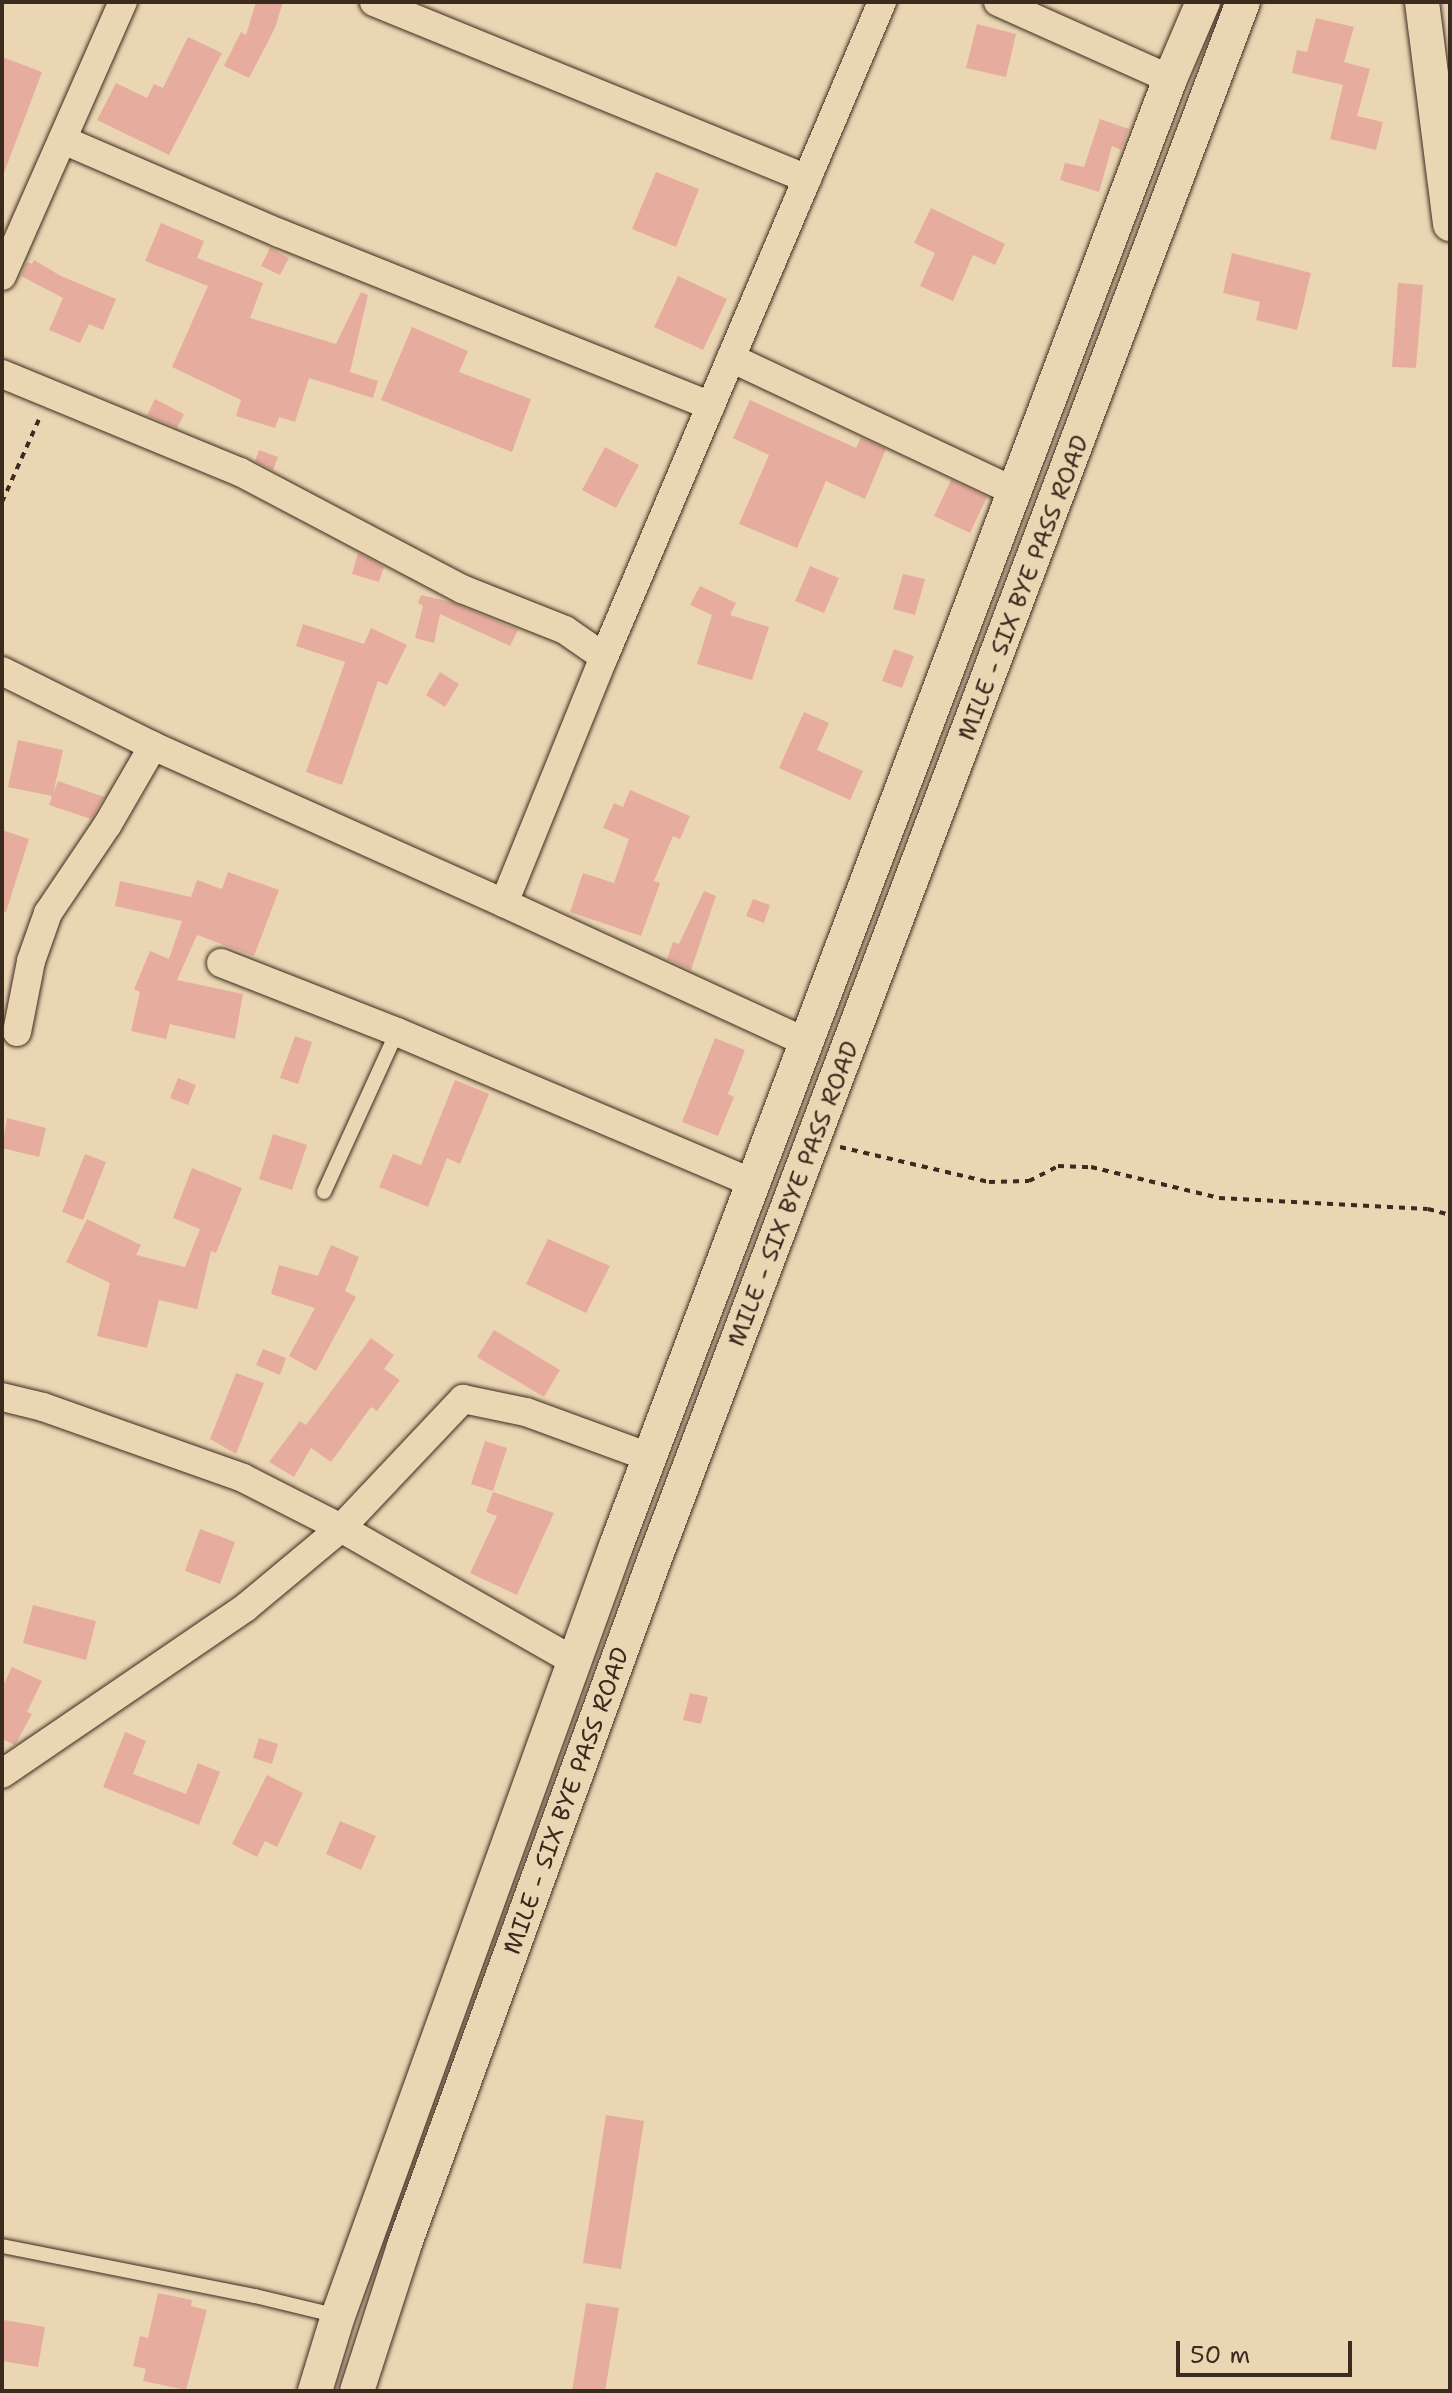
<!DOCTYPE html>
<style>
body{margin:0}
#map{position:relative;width:1452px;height:2393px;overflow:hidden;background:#ebd6b4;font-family:"Shantell Sans",sans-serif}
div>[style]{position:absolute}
.building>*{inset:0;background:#e6ad9f}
.path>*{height:4px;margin-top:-2px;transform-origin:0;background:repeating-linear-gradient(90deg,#3b2a1e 0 6px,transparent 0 12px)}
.roads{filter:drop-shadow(0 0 2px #3b2a1e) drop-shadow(0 0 2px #3b2a1e)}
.service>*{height:14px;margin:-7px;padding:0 7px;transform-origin:7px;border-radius:7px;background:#ebd6b4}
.minor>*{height:28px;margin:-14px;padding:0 14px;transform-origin:14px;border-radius:14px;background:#ebd6b4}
.tertiary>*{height:34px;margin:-17px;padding:0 17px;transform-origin:17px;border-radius:17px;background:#ebd6b4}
span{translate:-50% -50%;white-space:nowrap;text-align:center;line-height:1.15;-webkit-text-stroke:8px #ebd6b4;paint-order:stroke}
.street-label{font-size:24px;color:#3b2a1e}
.frame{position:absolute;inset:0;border:4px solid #3b2a1e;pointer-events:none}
.scale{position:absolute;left:1176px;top:2341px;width:176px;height:36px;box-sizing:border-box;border:4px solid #3b2a1e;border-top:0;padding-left:10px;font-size:24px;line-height:28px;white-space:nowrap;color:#3b2a1e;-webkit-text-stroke:6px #ebd6b4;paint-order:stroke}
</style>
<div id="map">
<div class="building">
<i style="clip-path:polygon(256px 2px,283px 2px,275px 28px,249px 78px,224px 66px,241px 32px,246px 35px)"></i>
<i style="clip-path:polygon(1316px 18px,1354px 27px,1344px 62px,1370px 69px,1357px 116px,1383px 122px,1376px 150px,1330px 139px,1343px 85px,1292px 73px,1297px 50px,1307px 52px)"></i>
<i style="clip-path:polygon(977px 24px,1016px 34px,1006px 77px,966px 68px)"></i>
<i style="clip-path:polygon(188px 37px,222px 53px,169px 155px,97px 120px,116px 83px,147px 98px,154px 84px,163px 88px)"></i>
<i style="clip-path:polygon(2px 57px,42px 72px,4px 173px,2px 173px)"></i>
<i style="clip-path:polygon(1100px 119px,1129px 129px,1121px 150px,1112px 146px,1099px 192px,1060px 180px,1065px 163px,1084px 167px)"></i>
<i style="clip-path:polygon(656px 172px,699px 189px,676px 247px,632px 229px)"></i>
<i style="clip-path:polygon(931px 208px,1005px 244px,995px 265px,973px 255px,953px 301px,920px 286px,935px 253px,914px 243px)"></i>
<i style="clip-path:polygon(161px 223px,204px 241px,197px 258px,263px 283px,250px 318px,336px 344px,361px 292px,368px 295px,350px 372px,378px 381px,373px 398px,309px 378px,295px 422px,279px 417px,275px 428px,236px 416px,241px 400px,172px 367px,208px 286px,145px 261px)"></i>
<i style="clip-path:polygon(270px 248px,289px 258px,280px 275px,261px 266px)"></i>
<i style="clip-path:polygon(1232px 253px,1311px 273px,1297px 330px,1256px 320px,1260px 302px,1223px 293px)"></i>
<i style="clip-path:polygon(34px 260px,61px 276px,116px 299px,103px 330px,89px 324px,80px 343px,49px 330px,63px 298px,21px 276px,27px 262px,32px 264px)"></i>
<i style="clip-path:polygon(678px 276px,727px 299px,703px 350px,654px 327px)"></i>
<i style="clip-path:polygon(1398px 283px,1423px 285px,1416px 368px,1392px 367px)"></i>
<i style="clip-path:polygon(412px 327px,468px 351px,459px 372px,531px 399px,512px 452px,381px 400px)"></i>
<i style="clip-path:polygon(155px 399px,184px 414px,177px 428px,147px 415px)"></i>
<i style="clip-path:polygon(750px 400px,856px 448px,861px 438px,886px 449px,865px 499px,826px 481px,797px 548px,739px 524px,769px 455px,733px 438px)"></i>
<i style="clip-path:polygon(605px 447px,639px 465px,616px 508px,582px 490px)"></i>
<i style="clip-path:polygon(259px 450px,278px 457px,273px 470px,255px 461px)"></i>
<i style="clip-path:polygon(951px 480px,987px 497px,970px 533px,934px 516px)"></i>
<i style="clip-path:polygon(358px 553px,384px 567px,379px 582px,352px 574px)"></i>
<i style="clip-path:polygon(810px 566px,839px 578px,824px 613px,795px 601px)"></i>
<i style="clip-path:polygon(903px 574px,925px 579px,915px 615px,893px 609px)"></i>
<i style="clip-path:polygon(700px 586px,736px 603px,730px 615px,769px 627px,752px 680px,697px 664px,712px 615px,690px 605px)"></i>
<i style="clip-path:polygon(421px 595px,451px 602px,518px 630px,510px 646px,440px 614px,434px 643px,415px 638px,423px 606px,418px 603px)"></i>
<i style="clip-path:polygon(303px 624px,364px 644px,371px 628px,407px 645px,387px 685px,378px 681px,342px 785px,306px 772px,345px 662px,296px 646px)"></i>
<i style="clip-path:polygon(894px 649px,914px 656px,902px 688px,882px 681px)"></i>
<i style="clip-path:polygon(440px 672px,459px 684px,445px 707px,426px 695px)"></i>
<i style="clip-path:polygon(804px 712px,829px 723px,817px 750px,863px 771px,850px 800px,779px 768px)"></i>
<i style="clip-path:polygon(18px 740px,63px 750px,53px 794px,58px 781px,104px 797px,91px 819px,49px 805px,52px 796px,8px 787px)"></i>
<i style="clip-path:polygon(630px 790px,690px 816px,680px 839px,673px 836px,654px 881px,660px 883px,641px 936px,570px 912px,583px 873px,614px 883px,629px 839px,603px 828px,614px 803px,623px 807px)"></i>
<i style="clip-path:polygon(2px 830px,29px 839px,6px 912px,2px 911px)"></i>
<i style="clip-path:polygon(228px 872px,279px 890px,254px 956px,197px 935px,177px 980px,243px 994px,235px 1039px,170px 1024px,166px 1039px,131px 1031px,140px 992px,134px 989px,150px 951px,169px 959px,182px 921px,115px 906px,120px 881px,191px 897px,197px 880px,222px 889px)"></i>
<i style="clip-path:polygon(704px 891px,716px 896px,691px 970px,667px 959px,673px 942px,679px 944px)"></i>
<i style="clip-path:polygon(753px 899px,770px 905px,764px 923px,746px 916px)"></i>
<i style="clip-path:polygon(295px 1036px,312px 1042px,298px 1084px,280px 1078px)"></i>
<i style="clip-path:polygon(715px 1038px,745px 1050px,728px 1094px,734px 1097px,718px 1136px,682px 1122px)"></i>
<i style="clip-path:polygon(178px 1078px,196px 1085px,188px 1105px,170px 1098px)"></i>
<i style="clip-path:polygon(455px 1080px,489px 1094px,460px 1164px,447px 1158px,428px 1207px,379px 1187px,393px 1154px,421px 1165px)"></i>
<i style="clip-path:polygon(7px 1118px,46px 1128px,39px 1157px,2px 1148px)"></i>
<i style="clip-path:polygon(273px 1134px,307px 1145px,292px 1190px,259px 1179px)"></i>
<i style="clip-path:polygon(85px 1154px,106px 1162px,83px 1220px,62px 1212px)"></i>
<i style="clip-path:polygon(192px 1168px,242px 1188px,216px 1253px,211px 1251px,197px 1309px,159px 1300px,147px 1348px,97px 1336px,110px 1283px,66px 1262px,87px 1219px,141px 1245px,136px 1255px,185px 1267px,200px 1229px,173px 1218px)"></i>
<i style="clip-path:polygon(548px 1239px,610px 1266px,586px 1313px,526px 1284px)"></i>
<i style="clip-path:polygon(331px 1245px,359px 1257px,345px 1291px,356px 1297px,316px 1371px,289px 1356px,315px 1308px,271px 1294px,279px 1265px,318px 1276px)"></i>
<i style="clip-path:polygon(494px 1330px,560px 1370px,544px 1397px,477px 1357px)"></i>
<i style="clip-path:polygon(371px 1338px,394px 1355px,384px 1369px,400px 1380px,377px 1411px,371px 1407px,331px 1462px,311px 1448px,294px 1477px,269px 1462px,300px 1421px,306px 1425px)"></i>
<i style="clip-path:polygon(263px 1349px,286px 1358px,280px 1375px,256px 1365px)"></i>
<i style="clip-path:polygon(236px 1373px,264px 1383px,236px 1454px,210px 1439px)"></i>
<i style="clip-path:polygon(485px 1441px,507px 1448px,493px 1491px,471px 1484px)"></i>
<i style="clip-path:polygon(493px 1492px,554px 1513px,517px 1595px,470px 1573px,497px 1516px,486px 1512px)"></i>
<i style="clip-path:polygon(200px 1529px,235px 1542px,220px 1584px,185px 1571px)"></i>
<i style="clip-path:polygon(33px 1605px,96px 1621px,86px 1660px,23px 1643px)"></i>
<i style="clip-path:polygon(12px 1667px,42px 1681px,27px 1712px,32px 1714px,15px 1745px,2px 1739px,2px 1688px)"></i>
<i style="clip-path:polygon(690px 1693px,708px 1697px,701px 1724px,683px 1720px)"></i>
<i style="clip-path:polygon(125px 1732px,146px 1741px,133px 1774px,186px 1794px,198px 1763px,220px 1772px,199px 1825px,103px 1787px)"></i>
<i style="clip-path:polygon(259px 1738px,278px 1744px,272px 1764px,253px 1758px)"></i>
<i style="clip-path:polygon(267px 1775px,303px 1793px,277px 1847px,265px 1841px,257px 1857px,232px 1844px)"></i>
<i style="clip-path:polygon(340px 1821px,376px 1836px,361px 1870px,326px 1854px)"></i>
<i style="clip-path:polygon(606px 2115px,644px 2121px,621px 2269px,583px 2263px)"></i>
<i style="clip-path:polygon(158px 2293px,192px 2300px,191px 2306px,207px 2310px,186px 2390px,143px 2381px,146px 2369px,133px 2366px,140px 2336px,148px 2338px)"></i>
<i style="clip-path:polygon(586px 2303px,619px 2308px,605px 2391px,572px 2391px)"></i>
<i style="clip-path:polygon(4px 2320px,45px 2327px,38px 2367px,2px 2361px)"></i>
</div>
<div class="path">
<i style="left:2px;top:502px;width:93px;rotate:-65.9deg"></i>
<i style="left:840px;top:1147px;width:153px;rotate:13.2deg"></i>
<i style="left:989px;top:1182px;width:40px;rotate:-1.4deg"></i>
<i style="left:1029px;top:1181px;width:33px;rotate:-27deg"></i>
<i style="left:1058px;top:1166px;width:33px;rotate:2deg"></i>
<i style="left:1091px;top:1167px;width:132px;rotate:13.6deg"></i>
<i style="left:1219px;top:1198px;width:209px;rotate:3deg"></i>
<i style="left:1428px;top:1209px;width:23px;rotate:15deg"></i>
</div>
<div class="roads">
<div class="service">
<i style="left:324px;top:1192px;width:176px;rotate:-65.5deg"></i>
<i style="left:2px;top:2246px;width:258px;rotate:11.2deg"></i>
<i style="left:255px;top:2296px;width:85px;rotate:13.5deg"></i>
</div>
<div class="minor">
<i style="left:374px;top:2px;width:468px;rotate:22.2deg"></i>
<i style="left:998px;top:2px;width:188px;rotate:24.1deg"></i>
<i style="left:63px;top:140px;width:235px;rotate:23.3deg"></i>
<i style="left:279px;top:233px;width:465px;rotate:21.8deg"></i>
<i style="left:2px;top:276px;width:300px;rotate:-66.2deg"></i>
<i style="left:731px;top:358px;width:313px;rotate:25.2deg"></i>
<i style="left:2px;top:374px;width:257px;rotate:22.4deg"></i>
<i style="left:240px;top:472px;width:251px;rotate:27.8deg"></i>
<i style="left:462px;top:589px;width:111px;rotate:21.7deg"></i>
<i style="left:565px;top:630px;width:47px;rotate:34.7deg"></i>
<i style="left:2px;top:671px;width:169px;rotate:26.4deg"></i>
<i style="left:153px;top:746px;width:385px;rotate:24.1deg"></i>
<i style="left:221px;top:963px;width:189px;rotate:21.4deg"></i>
<i style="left:397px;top:1032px;width:387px;rotate:23deg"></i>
<i style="left:17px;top:1032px;width:72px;rotate:-78.8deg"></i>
<i style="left:31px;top:961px;width:51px;rotate:-70.5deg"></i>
<i style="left:48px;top:913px;width:107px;rotate:-56deg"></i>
<i style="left:108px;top:824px;width:90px;rotate:-60deg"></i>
<i style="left:806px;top:1042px;width:332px;rotate:-155.3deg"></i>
<i style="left:504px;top:903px;width:266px;rotate:-67.9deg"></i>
<i style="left:604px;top:657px;width:712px;rotate:-67deg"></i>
<i style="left:2px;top:1397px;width:42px;rotate:13.7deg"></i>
<i style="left:43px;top:1407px;width:212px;rotate:19.5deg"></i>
<i style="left:243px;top:1478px;width:110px;rotate:27deg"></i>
<i style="left:341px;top:1528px;width:125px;rotate:140.2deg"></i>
<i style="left:245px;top:1608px;width:294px;rotate:145.7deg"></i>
<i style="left:574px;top:1661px;width:268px;rotate:-150.3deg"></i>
<i style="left:341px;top:1528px;width:178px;rotate:-46.6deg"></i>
<i style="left:463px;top:1399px;width:64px;rotate:11.7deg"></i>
<i style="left:526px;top:1412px;width:131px;rotate:20.1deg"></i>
</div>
<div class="tertiary">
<i style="left:1422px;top:2px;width:224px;rotate:82.8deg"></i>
<i style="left:315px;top:2391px;width:78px;rotate:-73deg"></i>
<i style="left:338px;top:2316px;width:819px;rotate:-70.15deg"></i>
<i style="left:616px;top:1546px;width:1568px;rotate:-69.31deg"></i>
<i style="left:1170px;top:79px;width:84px;rotate:-66.8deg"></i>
<i style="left:357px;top:2391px;width:152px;rotate:-72deg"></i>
<i style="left:404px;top:2246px;width:732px;rotate:-69.96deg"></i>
<i style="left:655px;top:1558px;width:1663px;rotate:-69.3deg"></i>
</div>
</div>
<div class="street-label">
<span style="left:1024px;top:588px;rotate:-69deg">MILE - SIX BYE PASS ROAD</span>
<span style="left:794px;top:1194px;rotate:-69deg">MILE - SIX BYE PASS ROAD</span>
<span style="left:567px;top:1801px;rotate:-70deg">MILE - SIX BYE PASS ROAD</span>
</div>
<div class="frame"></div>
<div class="scale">50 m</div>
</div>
